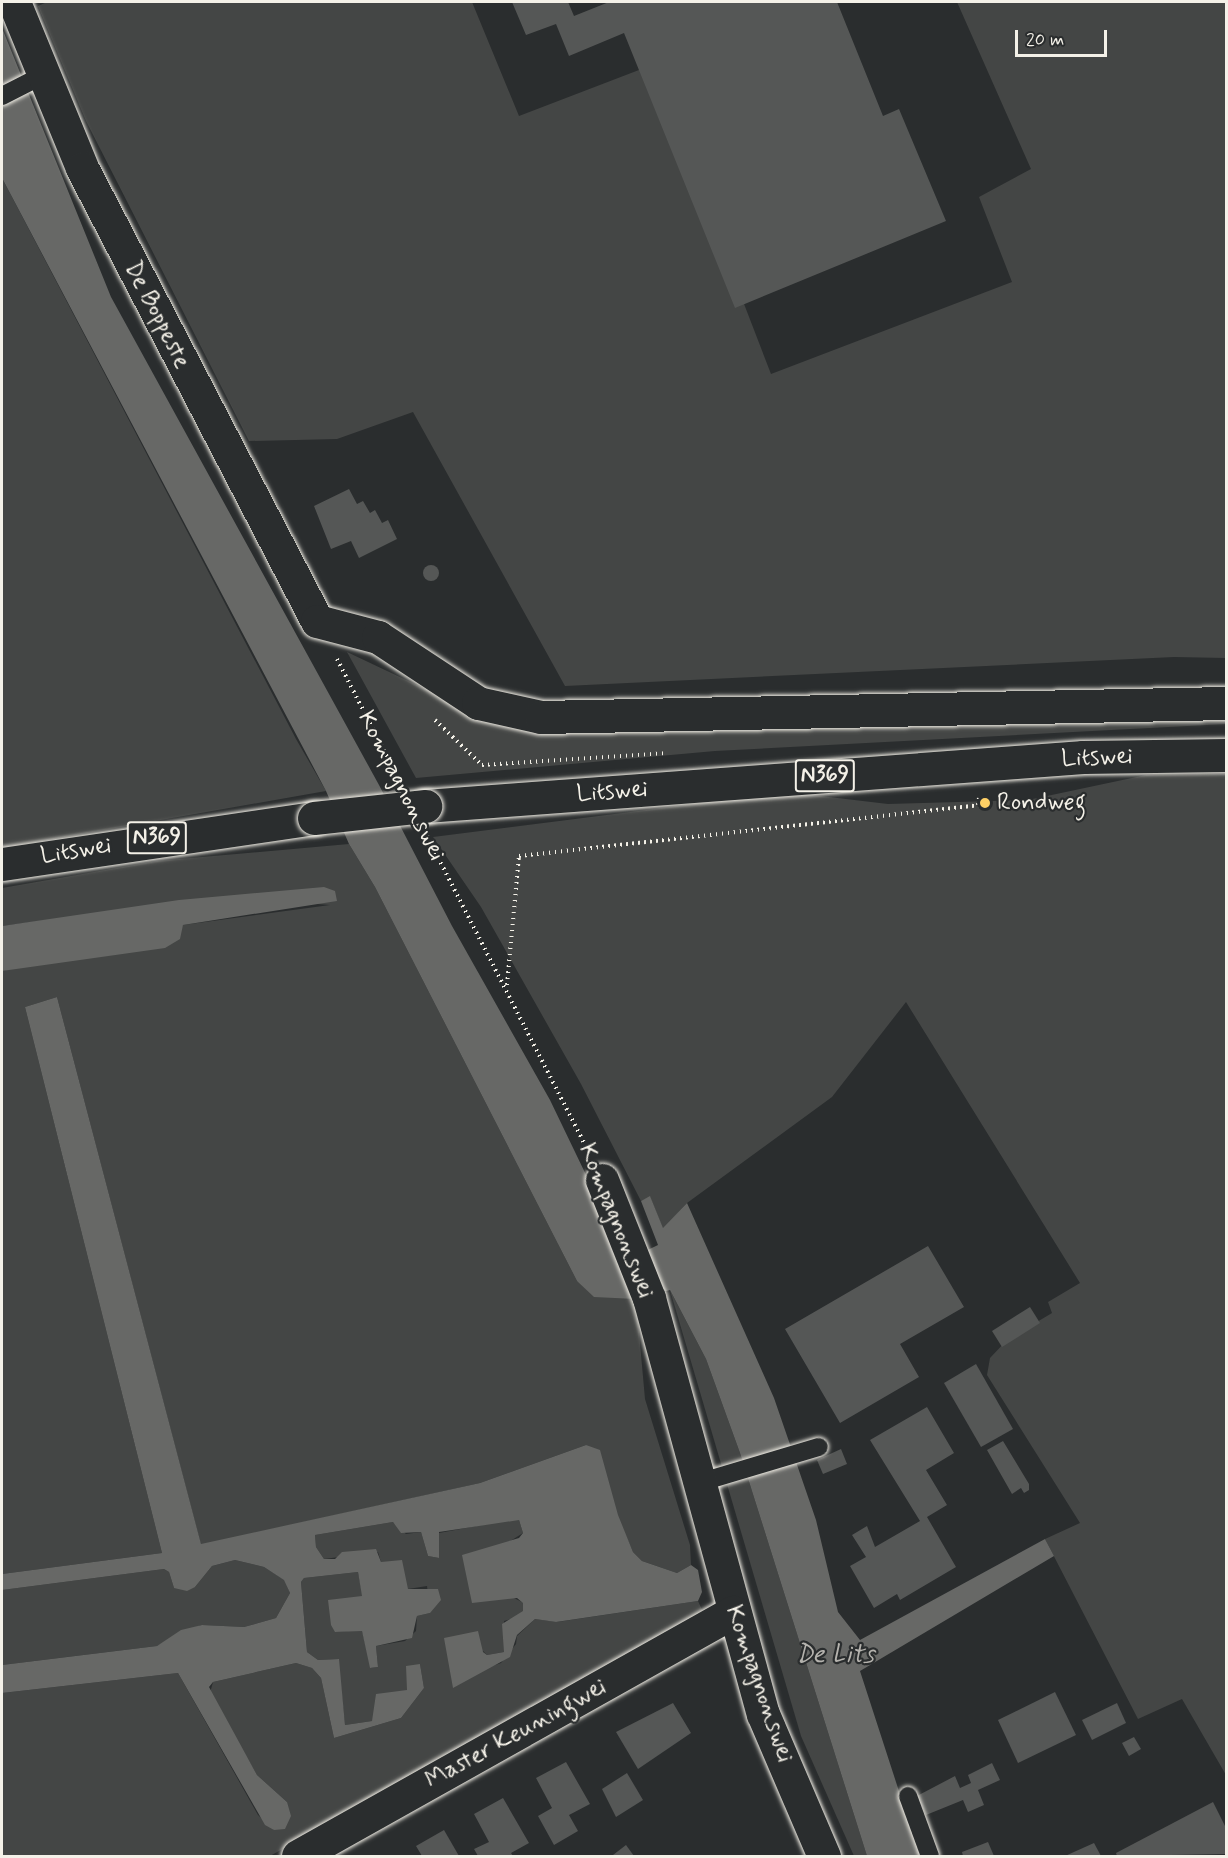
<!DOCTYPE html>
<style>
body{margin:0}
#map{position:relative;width:1228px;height:1858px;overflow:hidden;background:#2a2d2e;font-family:Mynerve,sans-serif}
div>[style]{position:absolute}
.green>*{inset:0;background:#444645}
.water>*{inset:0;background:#676866}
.building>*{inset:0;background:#555756}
.round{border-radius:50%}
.path>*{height:4px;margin-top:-2px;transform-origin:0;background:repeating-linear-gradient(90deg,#f4f1e8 0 1.5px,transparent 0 6px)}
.roads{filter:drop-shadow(0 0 2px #f4f1e8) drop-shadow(0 0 2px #f4f1e8)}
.service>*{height:18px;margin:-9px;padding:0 9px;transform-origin:9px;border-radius:9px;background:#2a2d2e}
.minor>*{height:33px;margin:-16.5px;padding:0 16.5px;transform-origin:16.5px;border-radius:16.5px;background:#2a2d2e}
.primary>*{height:33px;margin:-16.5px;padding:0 16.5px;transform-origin:16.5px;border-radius:16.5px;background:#2a2d2e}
.bridges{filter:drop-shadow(0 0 2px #f4f1e8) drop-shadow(0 0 2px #f4f1e8)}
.primary-bridge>*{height:33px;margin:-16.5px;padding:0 16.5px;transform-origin:16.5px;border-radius:16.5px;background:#2a2d2e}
.dots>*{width:16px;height:16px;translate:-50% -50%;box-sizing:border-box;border:3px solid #2a2d2e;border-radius:50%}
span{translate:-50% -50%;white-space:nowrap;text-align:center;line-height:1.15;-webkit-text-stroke:4.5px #2a2d2e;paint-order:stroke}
.shield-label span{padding:2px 4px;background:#2a2d2e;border:2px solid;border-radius:4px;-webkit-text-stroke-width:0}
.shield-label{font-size:22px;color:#f4f1e8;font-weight:700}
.street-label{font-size:24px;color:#f4f1e8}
.poi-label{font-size:24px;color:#f4f1e8}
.left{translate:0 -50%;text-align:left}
.water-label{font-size:26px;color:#b5b3ae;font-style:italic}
.frame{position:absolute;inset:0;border:3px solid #f4f1e8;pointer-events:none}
.scale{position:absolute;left:1015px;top:30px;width:92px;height:27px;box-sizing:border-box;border:3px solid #f4f1e8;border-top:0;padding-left:8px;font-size:18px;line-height:21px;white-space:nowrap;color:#f4f1e8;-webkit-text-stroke:4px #2a2d2e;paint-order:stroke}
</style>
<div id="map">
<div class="green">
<i style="clip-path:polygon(47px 2px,472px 2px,519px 116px,652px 65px,771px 374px,1012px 282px,979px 197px,1031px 169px,957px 2px,1226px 2px,1226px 658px,1174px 657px,565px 686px,413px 412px,337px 439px,249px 441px,86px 121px,38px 6px)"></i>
<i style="clip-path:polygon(2px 178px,296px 739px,326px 791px,2px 848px)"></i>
<i style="clip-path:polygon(347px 652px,461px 706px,1226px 697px,1226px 724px,715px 751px,416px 778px)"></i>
<i style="clip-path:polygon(1226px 774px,1226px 1775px,1182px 1699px,1138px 1719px,1045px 1539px,1080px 1523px,987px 1375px,990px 1358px,1007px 1340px,1052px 1313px,1048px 1302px,1080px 1283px,906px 1002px,832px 1097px,687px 1203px,663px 1229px,650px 1197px,641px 1201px,581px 1084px,481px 907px,433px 837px,787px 792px,888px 804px,1028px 800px,1146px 775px)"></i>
<i style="clip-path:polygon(349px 844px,375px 887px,577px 1281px,636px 1299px,645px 1399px,690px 1545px,691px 1565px,677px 1573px,642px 1561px,633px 1552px,586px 1445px,480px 1483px,201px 1545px,57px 997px,25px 1007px,162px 1553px,2px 1574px,2px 971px,180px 930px,183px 925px,330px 905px,230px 897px,2px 926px,2px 888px,157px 861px)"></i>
<i style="clip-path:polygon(670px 1290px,706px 1359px,740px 1453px,867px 1856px,854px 1856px,801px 1736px)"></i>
<i style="clip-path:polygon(514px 1519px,519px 1520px,523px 1533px,507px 1543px,512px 1597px,524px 1603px,523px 1612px,518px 1617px,504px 1621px,504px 1652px,487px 1655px,483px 1651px,453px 1687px,481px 1670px,501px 1663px,516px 1644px,517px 1636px,535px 1619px,557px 1622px,698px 1601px,704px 1614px,270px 1856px,2px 1856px,2px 1693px,178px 1673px,258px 1815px,274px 1830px,287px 1802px,257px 1775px,210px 1693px,213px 1682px,296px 1663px,312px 1668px,321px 1678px,334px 1738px,401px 1718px,424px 1688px,420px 1664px,408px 1690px,372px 1721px,345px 1725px,338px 1659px,318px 1660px,307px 1652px,301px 1582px,304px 1578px,358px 1572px,363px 1597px,335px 1632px,362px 1630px,371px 1668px,378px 1667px,376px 1646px,405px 1641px,416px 1631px,417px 1616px,430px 1613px,427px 1586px,408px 1589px,381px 1562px,378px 1552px,324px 1559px,316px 1547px,315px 1535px,393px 1522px,406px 1534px,421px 1532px,428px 1556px,439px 1558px,439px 1533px)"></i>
<i style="clip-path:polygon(235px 1560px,264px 1567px,285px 1580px,290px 1593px,276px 1618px,244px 1627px,201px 1625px,157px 1646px,2px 1665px,2px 1590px,164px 1569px,169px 1572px,174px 1588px,195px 1587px,212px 1566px)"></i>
</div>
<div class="water">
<i style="clip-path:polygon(2px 28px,111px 297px,379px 785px,452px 926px,550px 1100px,627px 1260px,658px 1245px,641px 1201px,650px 1196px,663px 1228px,687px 1203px,774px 1398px,816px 1520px,838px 1612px,860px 1640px,1045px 1539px,1054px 1556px,860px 1671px,920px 1856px,867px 1856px,740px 1453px,706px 1359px,670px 1290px,636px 1299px,594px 1297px,577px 1281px,375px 887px,349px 844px,326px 791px,2px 178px)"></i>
<i style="clip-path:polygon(324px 887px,335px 891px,337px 901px,183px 925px,180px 939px,165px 948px,2px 971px,2px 926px,179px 900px)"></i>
<i style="clip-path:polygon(57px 997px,201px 1544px,480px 1483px,586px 1445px,600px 1450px,618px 1515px,633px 1552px,642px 1561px,677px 1573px,691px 1565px,698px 1570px,702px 1592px,698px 1601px,556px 1622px,535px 1619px,517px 1635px,510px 1657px,453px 1688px,444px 1638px,478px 1631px,483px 1652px,487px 1655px,504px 1652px,502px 1624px,523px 1611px,523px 1603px,517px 1598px,472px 1603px,462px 1555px,519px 1538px,523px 1533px,519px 1520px,439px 1532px,439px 1558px,428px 1556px,421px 1532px,401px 1533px,393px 1522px,315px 1535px,316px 1547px,324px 1559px,335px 1559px,342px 1552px,376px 1549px,381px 1562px,402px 1560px,408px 1589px,438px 1589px,441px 1600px,430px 1613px,417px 1616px,412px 1638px,376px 1646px,378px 1667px,370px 1668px,362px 1631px,335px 1632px,331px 1625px,328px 1600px,362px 1596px,358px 1572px,304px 1578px,301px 1582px,307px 1652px,318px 1660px,339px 1659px,345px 1725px,372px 1721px,376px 1694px,407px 1690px,406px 1666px,420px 1664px,424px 1688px,401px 1718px,334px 1738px,321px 1678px,312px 1668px,296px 1663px,213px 1682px,209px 1687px,257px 1775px,287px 1802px,291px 1816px,285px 1829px,274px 1830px,265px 1825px,178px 1673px,2px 1693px,2px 1665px,157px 1646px,181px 1630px,202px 1625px,244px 1627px,276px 1618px,290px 1593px,284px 1580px,264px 1567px,235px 1560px,212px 1566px,195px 1587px,187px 1591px,174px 1588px,169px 1572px,164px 1569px,2px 1590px,2px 1574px,162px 1553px,25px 1007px)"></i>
</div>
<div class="building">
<i style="clip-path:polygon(512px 2px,568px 2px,574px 16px,609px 2px,837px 2px,883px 116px,899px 109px,946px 221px,735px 308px,624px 33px,569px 56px,556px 24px,526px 35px)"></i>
<i style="clip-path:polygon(349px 489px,357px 504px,363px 501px,370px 513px,375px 510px,382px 523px,388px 520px,397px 539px,359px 558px,351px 541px,331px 549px,314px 506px)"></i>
<i class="round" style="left:423px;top:565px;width:16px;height:16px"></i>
<i style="clip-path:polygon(928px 1246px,964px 1307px,900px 1344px,919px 1377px,840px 1423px,785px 1329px)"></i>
<i style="clip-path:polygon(1030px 1307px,1040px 1323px,1002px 1347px,992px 1331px)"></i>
<i style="clip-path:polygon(976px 1364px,1013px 1429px,981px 1447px,944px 1383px)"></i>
<i style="clip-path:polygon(927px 1407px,954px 1453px,926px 1470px,947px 1505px,927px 1517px,956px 1567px,900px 1600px,897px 1594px,874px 1608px,850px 1566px,866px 1557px,852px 1535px,867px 1526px,875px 1547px,920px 1521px,870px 1440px)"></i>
<i style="clip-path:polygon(1003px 1441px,1029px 1484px,1029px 1490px,1024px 1493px,1021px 1488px,1012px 1494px,987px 1450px)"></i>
<i style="clip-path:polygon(841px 1449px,847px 1464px,823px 1474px,817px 1460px)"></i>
<i style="clip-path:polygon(1055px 1692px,1076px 1735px,1018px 1763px,998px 1720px)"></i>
<i style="clip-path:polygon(673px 1703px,691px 1733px,638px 1769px,616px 1732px)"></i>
<i style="clip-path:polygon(1117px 1703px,1126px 1723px,1092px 1740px,1082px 1720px)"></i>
<i style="clip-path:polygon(1134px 1737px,1141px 1749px,1129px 1756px,1122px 1743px)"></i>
<i style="clip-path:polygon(566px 1762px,590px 1804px,569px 1815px,578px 1831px,554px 1845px,538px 1816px,552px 1808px,536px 1778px)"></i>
<i style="clip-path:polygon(992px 1763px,1000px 1780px,978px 1790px,984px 1805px,968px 1812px,963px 1800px,926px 1815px,917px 1796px,955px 1776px,960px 1788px,971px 1783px,968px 1775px)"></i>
<i style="clip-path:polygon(627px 1773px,643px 1800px,616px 1817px,602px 1789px)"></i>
<i style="clip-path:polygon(503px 1798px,529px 1843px,511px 1853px,513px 1856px,478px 1856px,474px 1849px,489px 1842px,474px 1814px)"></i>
<i style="clip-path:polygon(1213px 1802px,1226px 1828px,1226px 1854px,1117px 1856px,1116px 1853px)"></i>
<i style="clip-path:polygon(444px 1830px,459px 1856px,422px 1856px,416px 1846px)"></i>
<i style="clip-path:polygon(988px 1842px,994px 1856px,963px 1856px,962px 1852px)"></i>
<i style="clip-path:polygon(1094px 1843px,1101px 1856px,1065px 1856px)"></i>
<i style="clip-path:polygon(626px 1845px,634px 1856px,614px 1856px,613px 1855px)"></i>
</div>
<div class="path">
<i style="left:337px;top:659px;width:134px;rotate:62.9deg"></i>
<i style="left:435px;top:720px;width:65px;rotate:43.8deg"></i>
<i style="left:482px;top:765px;width:184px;rotate:-3.7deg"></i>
<i style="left:427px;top:836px;width:355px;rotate:62.9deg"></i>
<i style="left:507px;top:985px;width:130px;rotate:-84.7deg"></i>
<i style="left:519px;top:856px;width:462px;rotate:-6.3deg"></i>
<i style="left:978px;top:805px;width:7px;rotate:-82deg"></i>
</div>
<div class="roads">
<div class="service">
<i style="left:2px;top:96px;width:44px;rotate:-27.1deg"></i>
<i style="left:698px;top:1483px;width:126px;rotate:-16.6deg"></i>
<i style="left:908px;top:1796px;width:64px;rotate:69.9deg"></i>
</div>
<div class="minor">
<i style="left:14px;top:2px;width:179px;rotate:67.7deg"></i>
<i style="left:82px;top:168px;width:510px;rotate:62.58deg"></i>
<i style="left:317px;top:621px;width:63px;rotate:14.7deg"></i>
<i style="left:378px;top:637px;width:120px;rotate:33.4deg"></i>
<i style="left:478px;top:703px;width:65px;rotate:12.5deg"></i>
<i style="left:541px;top:717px;width:685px;rotate:-1.17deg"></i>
<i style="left:602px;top:1180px;width:127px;rotate:68.3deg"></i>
<i style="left:649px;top:1298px;width:431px;rotate:74.7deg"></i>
<i style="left:763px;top:1714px;width:155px;rotate:66.8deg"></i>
<i style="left:298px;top:1856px;width:499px;rotate:-29.3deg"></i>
</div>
<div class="primary">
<i style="left:425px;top:806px;width:660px;rotate:-4.26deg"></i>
<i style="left:1083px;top:757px;width:143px;rotate:-0.8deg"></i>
<i style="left:2px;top:864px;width:315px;rotate:-8.4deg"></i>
</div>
</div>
<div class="bridges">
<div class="primary-bridge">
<i style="left:314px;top:818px;width:112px;rotate:-6.2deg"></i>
</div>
</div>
<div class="dots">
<i style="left:985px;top:803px;background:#ffd166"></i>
</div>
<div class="shield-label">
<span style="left:825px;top:776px">N369</span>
<span style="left:157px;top:838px">N369</span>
</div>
<div class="street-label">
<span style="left:157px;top:315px;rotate:63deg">De Boppeste</span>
<span style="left:1097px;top:758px;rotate:-2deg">Litswei</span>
<span style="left:401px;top:786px;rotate:63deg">Kompagnonswei</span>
<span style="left:612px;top:792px;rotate:-4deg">Litswei</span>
<span style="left:76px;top:851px;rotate:-9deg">Litswei</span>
<span style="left:616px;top:1221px;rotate:68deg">Kompagnonswei</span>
<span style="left:759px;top:1684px;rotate:71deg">Kompagnonswei</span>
<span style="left:516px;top:1734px;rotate:-29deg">Master Keuningwei</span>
</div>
<div class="poi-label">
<span class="left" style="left:997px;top:803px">Rondweg</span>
</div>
<div class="water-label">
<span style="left:835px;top:1656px">De Lits</span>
</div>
<div class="frame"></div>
<div class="scale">20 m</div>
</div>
